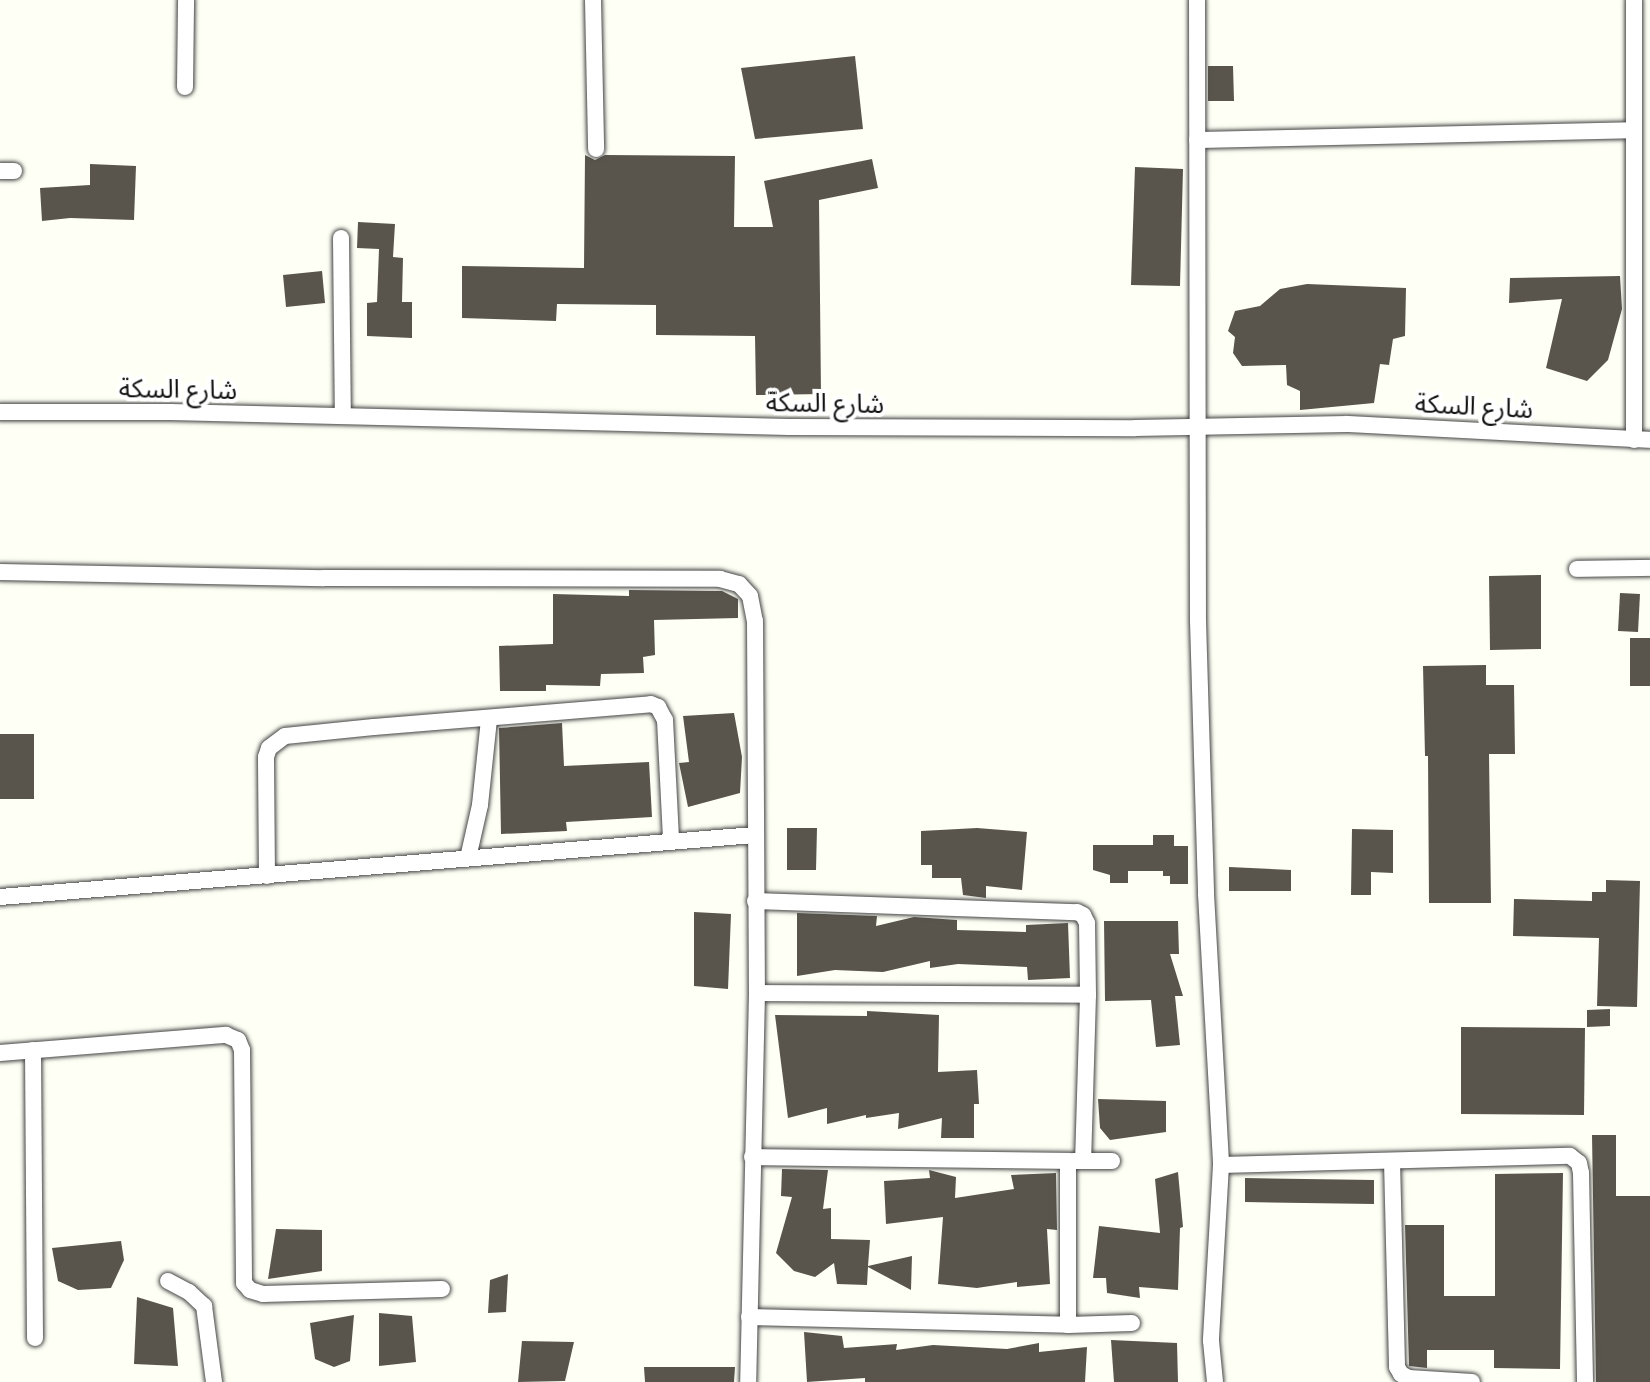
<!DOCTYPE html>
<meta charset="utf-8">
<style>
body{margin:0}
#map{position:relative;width:1650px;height:1382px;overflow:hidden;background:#fefff5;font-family:Lora,"Noto Sans Arabic",serif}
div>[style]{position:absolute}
.building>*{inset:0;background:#59554d}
.roads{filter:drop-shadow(0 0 2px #444) drop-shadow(0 0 2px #444)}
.minor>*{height:16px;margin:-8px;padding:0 8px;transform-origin:8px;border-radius:8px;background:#fff}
span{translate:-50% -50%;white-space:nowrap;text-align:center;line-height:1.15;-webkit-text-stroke:8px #fff;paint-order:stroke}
.street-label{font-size:26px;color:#111}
</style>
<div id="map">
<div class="building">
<i style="clip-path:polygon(855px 56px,863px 129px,755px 139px,741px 68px)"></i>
<i style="clip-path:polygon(1208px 66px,1233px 66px,1234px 101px,1208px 101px)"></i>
<i style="clip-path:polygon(585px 155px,595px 160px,605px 155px,735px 156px,734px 227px,773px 227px,764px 181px,872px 159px,878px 188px,819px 200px,821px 394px,756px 395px,755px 336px,656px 335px,656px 305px,557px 304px,556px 321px,462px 318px,462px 266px,584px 268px)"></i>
<i style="clip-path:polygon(90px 164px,136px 166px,134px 220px,70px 218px,42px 221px,40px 188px,90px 185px)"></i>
<i style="clip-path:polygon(1135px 167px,1183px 169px,1180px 286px,1131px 285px)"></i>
<i style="clip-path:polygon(358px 222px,395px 224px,393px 257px,403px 258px,402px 302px,412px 302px,412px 338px,367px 336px,367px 303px,377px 302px,379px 249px,357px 248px)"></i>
<i style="clip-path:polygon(322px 271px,325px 303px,286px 307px,283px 275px)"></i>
<i style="clip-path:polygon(1620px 276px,1622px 309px,1608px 360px,1587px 381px,1546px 368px,1562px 299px,1509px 303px,1510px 278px)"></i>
<i style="clip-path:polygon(1307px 284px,1406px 288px,1405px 336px,1393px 339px,1389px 365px,1380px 364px,1374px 403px,1300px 410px,1300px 391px,1287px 385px,1286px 365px,1242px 366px,1233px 353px,1235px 337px,1228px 331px,1235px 311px,1260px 306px,1280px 289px)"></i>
<i style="clip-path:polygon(1541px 575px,1541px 649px,1490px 650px,1489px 576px)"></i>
<i style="clip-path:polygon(629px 590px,722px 591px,738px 599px,738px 618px,654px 620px,655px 655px,643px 657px,644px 673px,601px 674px,600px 686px,546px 685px,546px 691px,500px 691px,499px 646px,553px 644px,553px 594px,629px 596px)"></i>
<i style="clip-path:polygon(1620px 593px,1640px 594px,1638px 632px,1618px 631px)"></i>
<i style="clip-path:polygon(1630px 638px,1650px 638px,1650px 686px,1630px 686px)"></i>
<i style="clip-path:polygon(1486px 665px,1486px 685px,1514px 685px,1515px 754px,1489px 754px,1491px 903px,1429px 903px,1428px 756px,1425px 756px,1423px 666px)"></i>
<i style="clip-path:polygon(734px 713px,742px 757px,740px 793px,688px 807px,679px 763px,689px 762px,683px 716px)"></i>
<i style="clip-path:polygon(562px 723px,564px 766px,649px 762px,652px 817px,566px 822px,567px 831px,501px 834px,499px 728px)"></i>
<i style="clip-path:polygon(0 734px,34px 734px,34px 799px,0 799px)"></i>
<i style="clip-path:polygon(787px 828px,817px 828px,816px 870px,787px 870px)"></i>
<i style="clip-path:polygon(977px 828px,1027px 832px,1022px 890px,986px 886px,986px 898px,963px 895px,961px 878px,932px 878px,932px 865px,921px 865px,921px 831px)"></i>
<i style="clip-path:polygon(1352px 829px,1393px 830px,1393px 873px,1371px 872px,1371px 895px,1351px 895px)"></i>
<i style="clip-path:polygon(1153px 835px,1174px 835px,1174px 846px,1188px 846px,1188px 884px,1170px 884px,1170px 876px,1163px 876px,1163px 871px,1128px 871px,1128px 883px,1110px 883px,1110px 875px,1093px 870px,1093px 845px,1153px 845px)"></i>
<i style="clip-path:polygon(1229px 867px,1291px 870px,1291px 891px,1229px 891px)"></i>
<i style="clip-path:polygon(1606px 880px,1640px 881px,1637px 1007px,1597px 1006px,1599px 938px,1513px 936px,1514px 899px,1592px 901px,1592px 892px,1606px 892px)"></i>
<i style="clip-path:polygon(694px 912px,731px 914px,728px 989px,694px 986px)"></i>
<i style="clip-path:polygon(797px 913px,877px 916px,876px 926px,914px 917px,957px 920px,957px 930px,1026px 932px,1026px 925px,1068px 923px,1070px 978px,1028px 980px,1027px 967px,958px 964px,930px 968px,930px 961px,883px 972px,835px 970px,797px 976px)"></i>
<i style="clip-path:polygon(1104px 921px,1178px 921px,1179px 954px,1170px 954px,1183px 996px,1175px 996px,1180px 1045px,1156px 1047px,1151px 1000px,1105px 1001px)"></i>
<i style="clip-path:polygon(1610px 1009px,1610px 1026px,1587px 1027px,1587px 1010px)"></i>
<i style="clip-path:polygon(867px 1011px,939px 1015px,938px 1072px,977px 1070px,979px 1104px,974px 1104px,974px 1138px,941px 1138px,942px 1118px,898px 1129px,899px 1113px,866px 1118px,866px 1115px,827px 1124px,827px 1108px,788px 1118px,775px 1015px,867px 1016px)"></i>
<i style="clip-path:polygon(1461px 1027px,1585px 1028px,1584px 1115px,1461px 1114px)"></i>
<i style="clip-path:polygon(1098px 1099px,1166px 1101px,1166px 1132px,1110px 1140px,1100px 1128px)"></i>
<i style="clip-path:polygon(1592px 1135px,1616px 1135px,1616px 1196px,1650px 1196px,1650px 1382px,1596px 1382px)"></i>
<i style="clip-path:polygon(782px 1169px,828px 1170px,823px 1209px,831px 1208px,831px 1239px,870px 1240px,868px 1266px,912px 1256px,911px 1290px,868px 1267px,867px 1285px,837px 1284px,834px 1263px,815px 1277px,794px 1271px,776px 1253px,792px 1197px,781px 1196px)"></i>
<i style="clip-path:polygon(929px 1170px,956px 1177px,955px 1198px,1014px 1189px,1011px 1175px,1056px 1173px,1057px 1230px,1047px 1229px,1050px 1284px,1017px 1287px,1017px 1282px,977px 1288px,938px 1284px,943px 1217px,886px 1224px,884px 1181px,930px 1178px)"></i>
<i style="clip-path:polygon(1178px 1172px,1183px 1227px,1180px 1228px,1178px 1290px,1139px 1287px,1140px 1298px,1107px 1293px,1106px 1278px,1093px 1278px,1099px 1226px,1160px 1233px,1155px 1179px)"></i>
<i style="clip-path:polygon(1563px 1173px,1560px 1369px,1494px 1368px,1494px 1350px,1427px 1350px,1427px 1368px,1409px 1366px,1405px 1225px,1444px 1225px,1444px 1296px,1495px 1296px,1495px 1174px)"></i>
<i style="clip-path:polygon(1245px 1178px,1374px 1180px,1374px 1204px,1245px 1202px)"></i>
<i style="clip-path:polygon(276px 1229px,322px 1230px,322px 1271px,268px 1279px)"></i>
<i style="clip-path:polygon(121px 1241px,124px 1260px,111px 1288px,78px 1290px,58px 1281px,52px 1248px)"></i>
<i style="clip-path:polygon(508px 1274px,506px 1312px,488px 1313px,490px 1280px)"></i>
<i style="clip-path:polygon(137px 1297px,173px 1308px,178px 1366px,134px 1364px)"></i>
<i style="clip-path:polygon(379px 1313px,412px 1316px,416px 1362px,379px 1366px)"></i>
<i style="clip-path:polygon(354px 1315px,350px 1361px,334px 1367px,315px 1359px,310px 1323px)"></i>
<i style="clip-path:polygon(804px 1332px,842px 1336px,844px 1348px,897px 1344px,896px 1350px,933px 1345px,1007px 1349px,1039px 1343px,1039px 1352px,1087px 1347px,1085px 1382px,865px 1382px,865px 1378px,807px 1382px)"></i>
<i style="clip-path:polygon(1111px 1340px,1177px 1343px,1178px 1382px,1114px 1382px)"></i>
<i style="clip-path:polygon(522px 1341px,574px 1342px,565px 1381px,518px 1382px)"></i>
<i style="clip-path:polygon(644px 1367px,735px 1367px,734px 1382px,645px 1382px)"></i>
</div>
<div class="roads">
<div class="minor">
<i style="left:593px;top:0;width:149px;rotate:88.8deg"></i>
<i style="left:1197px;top:0;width:621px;rotate:89.91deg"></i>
<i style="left:1198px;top:621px;width:273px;rotate:88.3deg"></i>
<i style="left:1206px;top:894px;width:271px;rotate:86.8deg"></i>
<i style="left:1221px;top:1165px;width:176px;rotate:93.3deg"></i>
<i style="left:1211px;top:1341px;width:41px;rotate:84.4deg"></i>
<i style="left:1634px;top:0;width:440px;rotate:90deg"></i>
<i style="left:185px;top:87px;width:87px;rotate:-89.3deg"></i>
<i style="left:1197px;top:140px;width:437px;rotate:-1.3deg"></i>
<i style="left:0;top:171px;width:14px"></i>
<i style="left:341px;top:238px;width:177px;rotate:89.4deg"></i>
<i style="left:0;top:412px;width:170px"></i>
<i style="left:170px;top:412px;width:619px;rotate:1.39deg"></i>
<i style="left:789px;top:427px;width:346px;rotate:0.2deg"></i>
<i style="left:1135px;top:428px;width:212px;rotate:-1.1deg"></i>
<i style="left:1347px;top:424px;width:303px;rotate:3deg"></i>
<i style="left:1577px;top:569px;width:73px;rotate:-0.8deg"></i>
<i style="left:0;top:572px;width:324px;rotate:1.1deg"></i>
<i style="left:324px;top:578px;width:396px;rotate:0.1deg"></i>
<i style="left:720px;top:579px;width:20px;rotate:15deg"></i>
<i style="left:739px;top:584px;width:16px;rotate:47deg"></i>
<i style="left:750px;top:596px;width:25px;rotate:79deg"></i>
<i style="left:755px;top:621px;width:372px;rotate:89.7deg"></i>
<i style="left:757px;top:993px;width:389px;rotate:91.3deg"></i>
<i style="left:468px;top:858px;width:54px;rotate:-77.2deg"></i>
<i style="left:480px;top:805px;width:86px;rotate:-84deg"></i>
<i style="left:267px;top:876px;width:119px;rotate:-90.5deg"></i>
<i style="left:266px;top:757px;width:9px;rotate:-72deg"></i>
<i style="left:269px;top:748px;width:20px;rotate:-37deg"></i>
<i style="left:285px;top:736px;width:89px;rotate:-5.8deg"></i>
<i style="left:374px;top:727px;width:278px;rotate:-4.7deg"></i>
<i style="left:651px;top:704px;width:8px;rotate:23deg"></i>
<i style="left:658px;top:707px;width:15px;rotate:62deg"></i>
<i style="left:665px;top:720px;width:119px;rotate:87.1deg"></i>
<i style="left:0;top:897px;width:757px;rotate:-4.7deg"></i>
<i style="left:755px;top:901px;width:322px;rotate:2deg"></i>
<i style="left:1077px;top:912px;width:7px;rotate:27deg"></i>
<i style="left:1083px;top:915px;width:9px;rotate:63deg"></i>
<i style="left:1087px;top:923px;width:72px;rotate:89.2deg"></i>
<i style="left:1088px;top:995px;width:166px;rotate:91.7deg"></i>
<i style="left:757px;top:993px;width:331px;rotate:0.3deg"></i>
<i style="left:33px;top:1050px;width:288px;rotate:89.6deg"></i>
<i style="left:0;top:1053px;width:227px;rotate:-4.6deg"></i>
<i style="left:226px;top:1035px;width:13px;rotate:23deg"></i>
<i style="left:238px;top:1040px;width:11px;rotate:68deg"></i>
<i style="left:242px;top:1050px;width:233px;rotate:89.5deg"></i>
<i style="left:244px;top:1283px;width:9px;rotate:49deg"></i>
<i style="left:250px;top:1290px;width:14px;rotate:17deg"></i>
<i style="left:263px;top:1294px;width:179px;rotate:-1.6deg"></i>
<i style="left:752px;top:1157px;width:316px;rotate:0.7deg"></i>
<i style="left:1068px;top:1161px;width:164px;rotate:90deg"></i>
<i style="left:1073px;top:1161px;width:39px"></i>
<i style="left:1392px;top:1161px;width:206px;rotate:88.6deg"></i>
<i style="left:1397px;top:1367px;width:8px;rotate:60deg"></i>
<i style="left:1401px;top:1374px;width:9px;rotate:27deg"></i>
<i style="left:1409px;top:1378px;width:63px;rotate:3.6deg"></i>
<i style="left:1221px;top:1165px;width:349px;rotate:-1.5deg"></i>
<i style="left:1570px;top:1156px;width:11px;rotate:38deg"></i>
<i style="left:1579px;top:1163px;width:10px;rotate:79deg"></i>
<i style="left:1581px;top:1173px;width:209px;rotate:88.9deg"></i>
<i style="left:168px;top:1281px;width:24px;rotate:28deg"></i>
<i style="left:189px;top:1292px;width:21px;rotate:43deg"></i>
<i style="left:204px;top:1306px;width:77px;rotate:82.5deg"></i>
<i style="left:749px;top:1317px;width:319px;rotate:1.4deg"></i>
<i style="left:1068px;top:1325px;width:64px;rotate:-1.8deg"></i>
</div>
</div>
<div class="street-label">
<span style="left:178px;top:389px;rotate:1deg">شارع السكة</span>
<span style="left:825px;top:403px;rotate:1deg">شارع السكة</span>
<span style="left:1474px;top:406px;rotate:3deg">شارع السكة</span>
</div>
</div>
